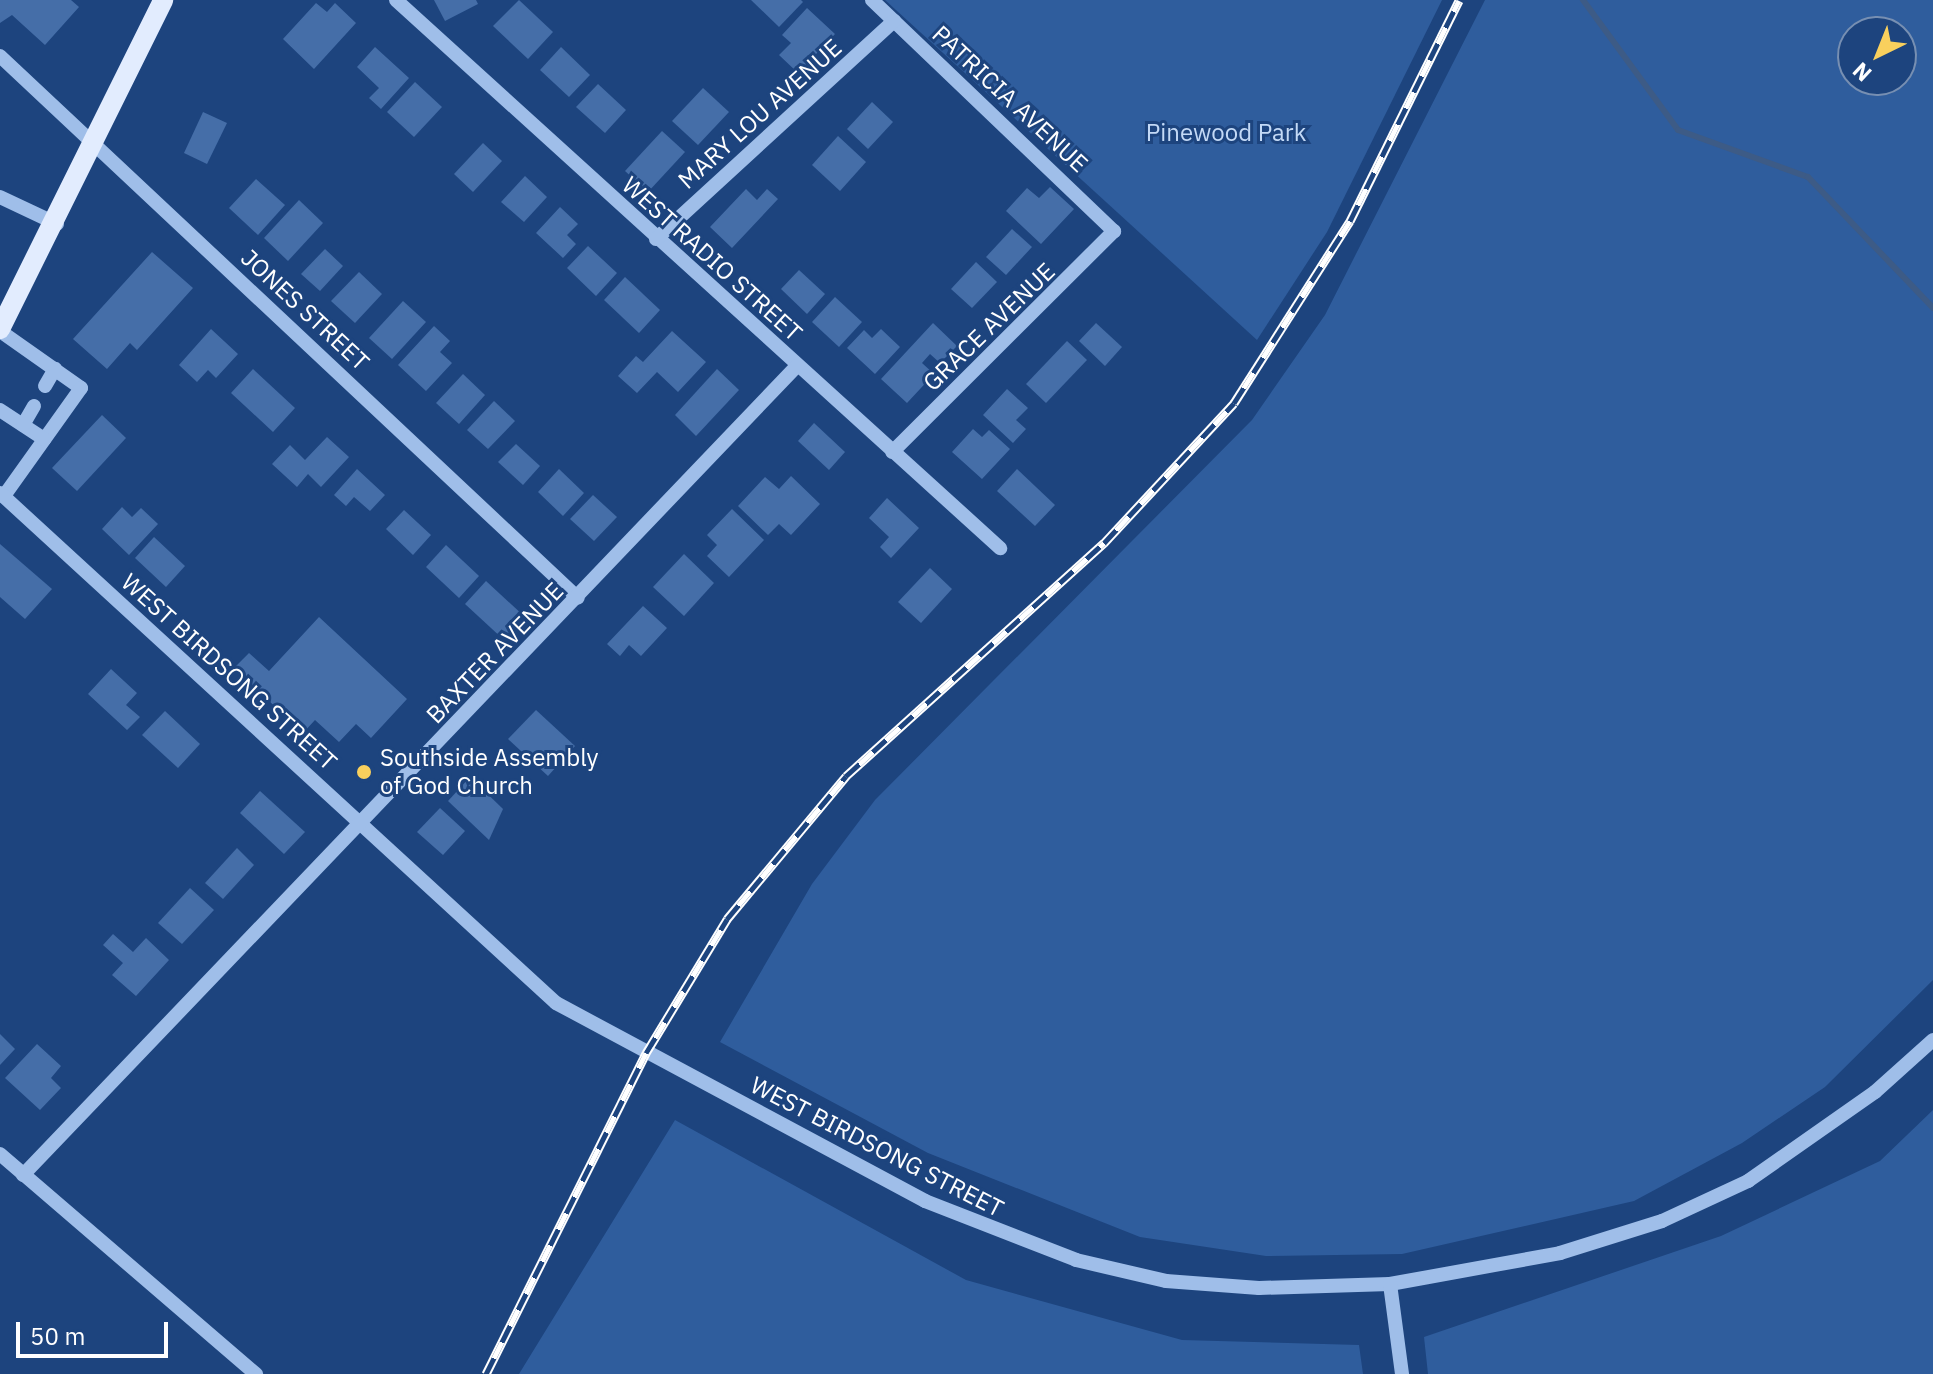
<!DOCTYPE html>
<style>
body{margin:0}
#map{position:relative;width:1933px;height:1374px;overflow:hidden;background:#1d447e;font-family:"IBM Plex Sans",sans-serif}
div>[style]{position:absolute}
.green>*{inset:0;background:#2f5d9d}
.stream>*{height:6px;margin:-3px;padding:0 3px;transform-origin:3px;border-radius:3px;background:#3d5b86}
.building>*{inset:0;background:#456ea8}
.minor>*{height:14px;margin:-7px;padding:0 7px;transform-origin:7px;border-radius:7px;background:#9fbee9}
.major>*{height:20px;margin:-10px;padding:0 10px;transform-origin:10px;border-radius:10px;background:#e2ecfe}
.rail>*{height:9px;margin-top:-4.5px;transform-origin:0;background:repeating-linear-gradient(90deg,#1d447e 0 18px,#fff 0 36px);box-sizing:border-box;border-block:2px solid #fff}
.dots>*{width:22px;height:22px;translate:-50% -50%;box-sizing:border-box;border:4px solid #1d447e;border-radius:50%}
span{translate:-50% -50%;white-space:nowrap;text-align:center;line-height:1.15;-webkit-text-stroke:6px #1d447e;paint-order:stroke}
.street-label{font-size:24px;color:#fff}
.park-label{font-size:24px;color:#c3d9f6}
.poi-label{font-size:24px;color:#fff}
.left{translate:0 -50%;text-align:left}
.north{position:absolute;left:1837px;top:16px;width:80px;height:80px;box-sizing:border-box;background:#1d447e;border:2px solid #778fb2;border-radius:50%;rotate:223deg;font-size:22px;font-weight:700;line-height:32px;text-align:center;color:#fff}
.north::after{content:'';display:block;margin:auto;width:28px;height:36px;background:#f9d05d;clip-path:polygon(50% 0,100% 100%,50% 72%,0 100%)}
.scale{position:absolute;left:16px;top:1322px;width:152px;height:36px;box-sizing:border-box;border:4px solid #fff;border-top:0;padding-left:10px;font-size:24px;line-height:28px;white-space:nowrap;color:#fff;-webkit-text-stroke:6px #1d447e;paint-order:stroke}
</style>
<div id="map">
<div class="green">
<i style="clip-path:polygon(885px 0,1442px 0,1327px 232px,1257px 340px)"></i>
<i style="clip-path:polygon(evenodd,1485px 0,1933px 0,1933px 980px,1825px 1087px,1742px 1143px,1634px 1201px,1402px 1254px,1266px 1256px,1140px 1237px,928px 1153px,720px 1042px,812px 884px,875px 800px,1252px 420px,1325px 315px,1485px 0,1853px 32px,1901px 32px,1901px 80px,1853px 80px,1853px 32px)"></i>
<i style="clip-path:polygon(1933px 1110px,1933px 1374px,1428px 1374px,1424px 1337px,1721px 1236px,1880px 1161px)"></i>
<i style="clip-path:polygon(675px 1120px,966px 1280px,1182px 1340px,1359px 1345px,1363px 1374px,519px 1374px)"></i>
</div>
<div class="stream">
<i style="left:1583px;top:0;width:161px;rotate:53.8deg"></i>
<i style="left:1678px;top:130px;width:138px;rotate:19.9deg"></i>
<i style="left:1808px;top:177px;width:181px;rotate:46.3deg"></i>
</div>
<div class="building">
<i style="clip-path:polygon(0 0,71px 0,79px 7px,45px 45px,12px 15px,0 23px)"></i>
<i style="clip-path:polygon(434px 0,476px 0,478px 4px,445px 21px)"></i>
<i style="clip-path:polygon(519px 0,553px 32px,528px 59px,493px 26px)"></i>
<i style="clip-path:polygon(751px 0,801px 0,803px 2px,779px 27px)"></i>
<i style="clip-path:polygon(316px 3px,327px 12px,335px 3px,356px 23px,314px 69px,283px 39px)"></i>
<i style="clip-path:polygon(807px 8px,835px 34px,798px 73px,779px 55px,791px 43px,782px 35px)"></i>
<i style="clip-path:polygon(375px 47px,409px 78px,381px 109px,369px 98px,379px 88px,357px 67px)"></i>
<i style="clip-path:polygon(561px 47px,590px 75px,569px 97px,540px 70px)"></i>
<i style="clip-path:polygon(415px 82px,442px 107px,414px 137px,387px 112px)"></i>
<i style="clip-path:polygon(598px 84px,626px 110px,605px 133px,576px 107px)"></i>
<i style="clip-path:polygon(703px 88px,729px 112px,698px 145px,672px 121px)"></i>
<i style="clip-path:polygon(872px 102px,893px 122px,868px 149px,847px 129px)"></i>
<i style="clip-path:polygon(203px 112px,227px 123px,207px 164px,184px 153px)"></i>
<i style="clip-path:polygon(662px 131px,685px 152px,648px 192px,625px 171px)"></i>
<i style="clip-path:polygon(838px 136px,866px 162px,840px 191px,812px 165px)"></i>
<i style="clip-path:polygon(483px 143px,502px 161px,473px 192px,454px 174px)"></i>
<i style="clip-path:polygon(525px 176px,547px 197px,524px 222px,501px 202px)"></i>
<i style="clip-path:polygon(256px 179px,285px 205px,258px 235px,229px 208px)"></i>
<i style="clip-path:polygon(1050px 187px,1074px 209px,1041px 244px,1006px 211px,1027px 188px,1039px 198px)"></i>
<i style="clip-path:polygon(746px 189px,757px 200px,767px 189px,778px 199px,732px 248px,710px 227px)"></i>
<i style="clip-path:polygon(299px 200px,323px 223px,288px 261px,264px 238px)"></i>
<i style="clip-path:polygon(560px 207px,578px 224px,567px 235px,576px 244px,563px 258px,536px 233px)"></i>
<i style="clip-path:polygon(1012px 229px,1032px 247px,1006px 275px,986px 257px)"></i>
<i style="clip-path:polygon(588px 246px,617px 273px,596px 296px,567px 268px)"></i>
<i style="clip-path:polygon(325px 249px,343px 266px,320px 291px,301px 274px)"></i>
<i style="clip-path:polygon(152px 252px,193px 288px,137px 350px,130px 343px,107px 369px,73px 339px)"></i>
<i style="clip-path:polygon(976px 262px,997px 282px,972px 308px,951px 289px)"></i>
<i style="clip-path:polygon(799px 270px,825px 294px,807px 314px,781px 289px)"></i>
<i style="clip-path:polygon(359px 272px,382px 294px,355px 323px,331px 301px)"></i>
<i style="clip-path:polygon(625px 277px,660px 310px,639px 333px,604px 300px)"></i>
<i style="clip-path:polygon(835px 297px,862px 322px,839px 347px,812px 322px)"></i>
<i style="clip-path:polygon(403px 301px,426px 322px,392px 359px,369px 338px)"></i>
<i style="clip-path:polygon(933px 323px,957px 346px,940px 363px,930px 354px,922px 363px,934px 374px,907px 403px,881px 379px)"></i>
<i style="clip-path:polygon(1096px 323px,1122px 347px,1105px 366px,1079px 341px)"></i>
<i style="clip-path:polygon(434px 326px,450px 341px,440px 352px,452px 363px,426px 391px,398px 365px)"></i>
<i style="clip-path:polygon(211px 329px,238px 354px,216px 378px,208px 370px,197px 382px,179px 365px)"></i>
<i style="clip-path:polygon(881px 329px,900px 347px,875px 374px,847px 348px,864px 330px,872px 338px)"></i>
<i style="clip-path:polygon(672px 331px,706px 362px,678px 392px,657px 372px,637px 393px,618px 376px,636px 356px,643px 362px)"></i>
<i style="clip-path:polygon(1067px 341px,1087px 360px,1046px 403px,1026px 384px)"></i>
<i style="clip-path:polygon(253px 369px,295px 408px,273px 432px,231px 393px)"></i>
<i style="clip-path:polygon(717px 369px,739px 390px,696px 436px,675px 415px)"></i>
<i style="clip-path:polygon(463px 374px,485px 395px,459px 424px,436px 403px)"></i>
<i style="clip-path:polygon(1007px 389px,1028px 408px,1016px 420px,1026px 429px,1013px 443px,983px 415px)"></i>
<i style="clip-path:polygon(494px 401px,515px 421px,488px 449px,467px 430px)"></i>
<i style="clip-path:polygon(102px 415px,126px 438px,77px 491px,52px 468px)"></i>
<i style="clip-path:polygon(814px 423px,845px 452px,829px 470px,798px 441px)"></i>
<i style="clip-path:polygon(973px 429px,982px 437px,989px 430px,1010px 449px,982px 479px,952px 452px)"></i>
<i style="clip-path:polygon(327px 437px,349px 457px,321px 487px,308px 474px,297px 487px,272px 464px,290px 445px,305px 460px)"></i>
<i style="clip-path:polygon(516px 444px,540px 466px,523px 485px,498px 462px)"></i>
<i style="clip-path:polygon(357px 469px,385px 495px,370px 511px,354px 497px,346px 506px,334px 495px)"></i>
<i style="clip-path:polygon(559px 469px,584px 493px,563px 516px,538px 492px)"></i>
<i style="clip-path:polygon(1017px 469px,1055px 505px,1035px 526px,997px 491px)"></i>
<i style="clip-path:polygon(791px 476px,820px 504px,791px 535px,779px 524px,768px 535px,738px 506px,765px 477px,779px 489px)"></i>
<i style="clip-path:polygon(593px 495px,617px 517px,594px 541px,570px 519px)"></i>
<i style="clip-path:polygon(887px 498px,919px 528px,891px 558px,880px 547px,889px 537px,869px 518px)"></i>
<i style="clip-path:polygon(122px 507px,132px 517px,141px 508px,158px 524px,129px 555px,102px 529px)"></i>
<i style="clip-path:polygon(732px 509px,764px 540px,729px 577px,707px 556px,717px 545px,707px 535px)"></i>
<i style="clip-path:polygon(404px 510px,431px 535px,413px 555px,386px 529px)"></i>
<i style="clip-path:polygon(154px 537px,185px 566px,166px 587px,135px 558px)"></i>
<i style="clip-path:polygon(0 544px,52px 589px,25px 619px,0 597px)"></i>
<i style="clip-path:polygon(446px 545px,479px 576px,459px 598px,426px 567px)"></i>
<i style="clip-path:polygon(684px 554px,714px 583px,684px 616px,653px 587px)"></i>
<i style="clip-path:polygon(930px 568px,952px 589px,921px 623px,898px 602px)"></i>
<i style="clip-path:polygon(486px 581px,525px 617px,504px 640px,465px 604px)"></i>
<i style="clip-path:polygon(643px 606px,667px 628px,641px 656px,629px 645px,620px 656px,607px 644px)"></i>
<i style="clip-path:polygon(319px 617px,407px 699px,371px 738px,356px 724px,339px 742px,315px 720px,303px 733px,234px 668px,249px 653px,269px 671px)"></i>
<i style="clip-path:polygon(111px 669px,137px 693px,126px 705px,140px 717px,127px 730px,88px 694px)"></i>
<i style="clip-path:polygon(536px 710px,575px 746px,548px 776px,508px 739px)"></i>
<i style="clip-path:polygon(165px 711px,200px 744px,178px 768px,142px 735px)"></i>
<i style="clip-path:polygon(470px 777px,503px 809px,489px 840px,448px 801px)"></i>
<i style="clip-path:polygon(260px 791px,305px 832px,284px 854px,240px 813px)"></i>
<i style="clip-path:polygon(440px 808px,465px 831px,443px 855px,417px 832px)"></i>
<i style="clip-path:polygon(237px 848px,254px 865px,223px 899px,205px 883px)"></i>
<i style="clip-path:polygon(190px 888px,214px 910px,182px 944px,158px 923px)"></i>
<i style="clip-path:polygon(113px 934px,133px 952px,146px 938px,169px 960px,136px 996px,112px 975px,123px 963px,103px 945px)"></i>
<i style="clip-path:polygon(0 1034px,15px 1049px,0 1065px)"></i>
<i style="clip-path:polygon(37px 1044px,61px 1066px,51px 1078px,61px 1088px,40px 1110px,5px 1078px)"></i>
</div>
<div class="minor">
<i style="left:396px;top:0;width:816px;rotate:42.22deg"></i>
<i style="left:872px;top:0;width:335px;rotate:43.7deg"></i>
<i style="left:1114px;top:231px;width:313px;rotate:135.1deg"></i>
<i style="left:0;top:56px;width:792px;rotate:43.16deg"></i>
<i style="left:0;top:197px;width:63px;rotate:25.3deg"></i>
<i style="left:656px;top:239px;width:323px;rotate:-42.5deg"></i>
<i style="left:0;top:331px;width:99px;rotate:35.1deg"></i>
<i style="left:81px;top:388px;width:133px;rotate:125.5deg"></i>
<i style="left:45px;top:386px;width:20px;rotate:-60deg"></i>
<i style="left:0;top:410px;width:53px;rotate:33.4deg"></i>
<i style="left:23px;top:425px;width:22px;rotate:-60deg"></i>
<i style="left:0;top:493px;width:754px;rotate:42.53deg"></i>
<i style="left:556px;top:1003px;width:419px;rotate:28.2deg"></i>
<i style="left:925px;top:1201px;width:162px;rotate:21.3deg"></i>
<i style="left:1076px;top:1260px;width:92px;rotate:13.1deg"></i>
<i style="left:1166px;top:1281px;width:93px;rotate:4.3deg"></i>
<i style="left:1259px;top:1288px;width:131px;rotate:-1.7deg"></i>
<i style="left:1390px;top:1284px;width:173px;rotate:-10.3deg"></i>
<i style="left:1560px;top:1253px;width:107px;rotate:-17.4deg"></i>
<i style="left:1662px;top:1221px;width:95px;rotate:-24.9deg"></i>
<i style="left:1748px;top:1181px;width:155px;rotate:-35deg"></i>
<i style="left:1875px;top:1092px;width:78px;rotate:-41.9deg"></i>
<i style="left:0;top:1154px;width:338px;rotate:40.7deg"></i>
<i style="left:23px;top:1175px;width:1120px;rotate:-46.27deg"></i>
<i style="left:1390px;top:1284px;width:91px;rotate:82.4deg"></i>
</div>
<div class="major">
<i style="left:0;top:329px;width:367px;rotate:-63.6deg"></i>
</div>
<div class="rail">
<i style="left:486px;top:1374px;width:359px;rotate:-63.5deg"></i>
<i style="left:646px;top:1053px;width:157px;rotate:-58.8deg"></i>
<i style="left:727px;top:919px;width:186px;rotate:-50.2deg"></i>
<i style="left:846px;top:776px;width:348px;rotate:-42.1deg"></i>
<i style="left:1104px;top:543px;width:191px;rotate:-47.1deg"></i>
<i style="left:1234px;top:403px;width:216px;rotate:-57.5deg"></i>
<i style="left:1350px;top:221px;width:246px;rotate:-63.7deg"></i>
</div>
<div class="dots">
<i style="left:364px;top:772px;background:#f9d05d"></i>
</div>
<div class="street-label">
<span style="left:1010px;top:99px;rotate:43deg">PATRICIA AVENUE</span>
<span style="left:760px;top:114px;rotate:-42deg">MARY LOU AVENUE</span>
<span style="left:712px;top:259px;rotate:42deg">WEST RADIO STREET</span>
<span style="left:305px;top:310px;rotate:43deg">JONES STREET</span>
<span style="left:989px;top:327px;rotate:-44deg">GRACE AVENUE</span>
<span style="left:495px;top:653px;rotate:-46deg">BAXTER AVENUE</span>
<span style="left:229px;top:672px;rotate:42deg">WEST BIRDSONG STREET</span>
<span style="left:877px;top:1147px;rotate:27deg">WEST BIRDSONG STREET</span>
</div>
<div class="park-label">
<span style="left:1226px;top:133px">Pinewood Park</span>
</div>
<div class="poi-label">
<span class="left" style="left:380px;top:772px">Southside Assembly<br>of God Church</span>
</div>
<div class="north">N</div>
<div class="scale">50 m</div>
</div>
